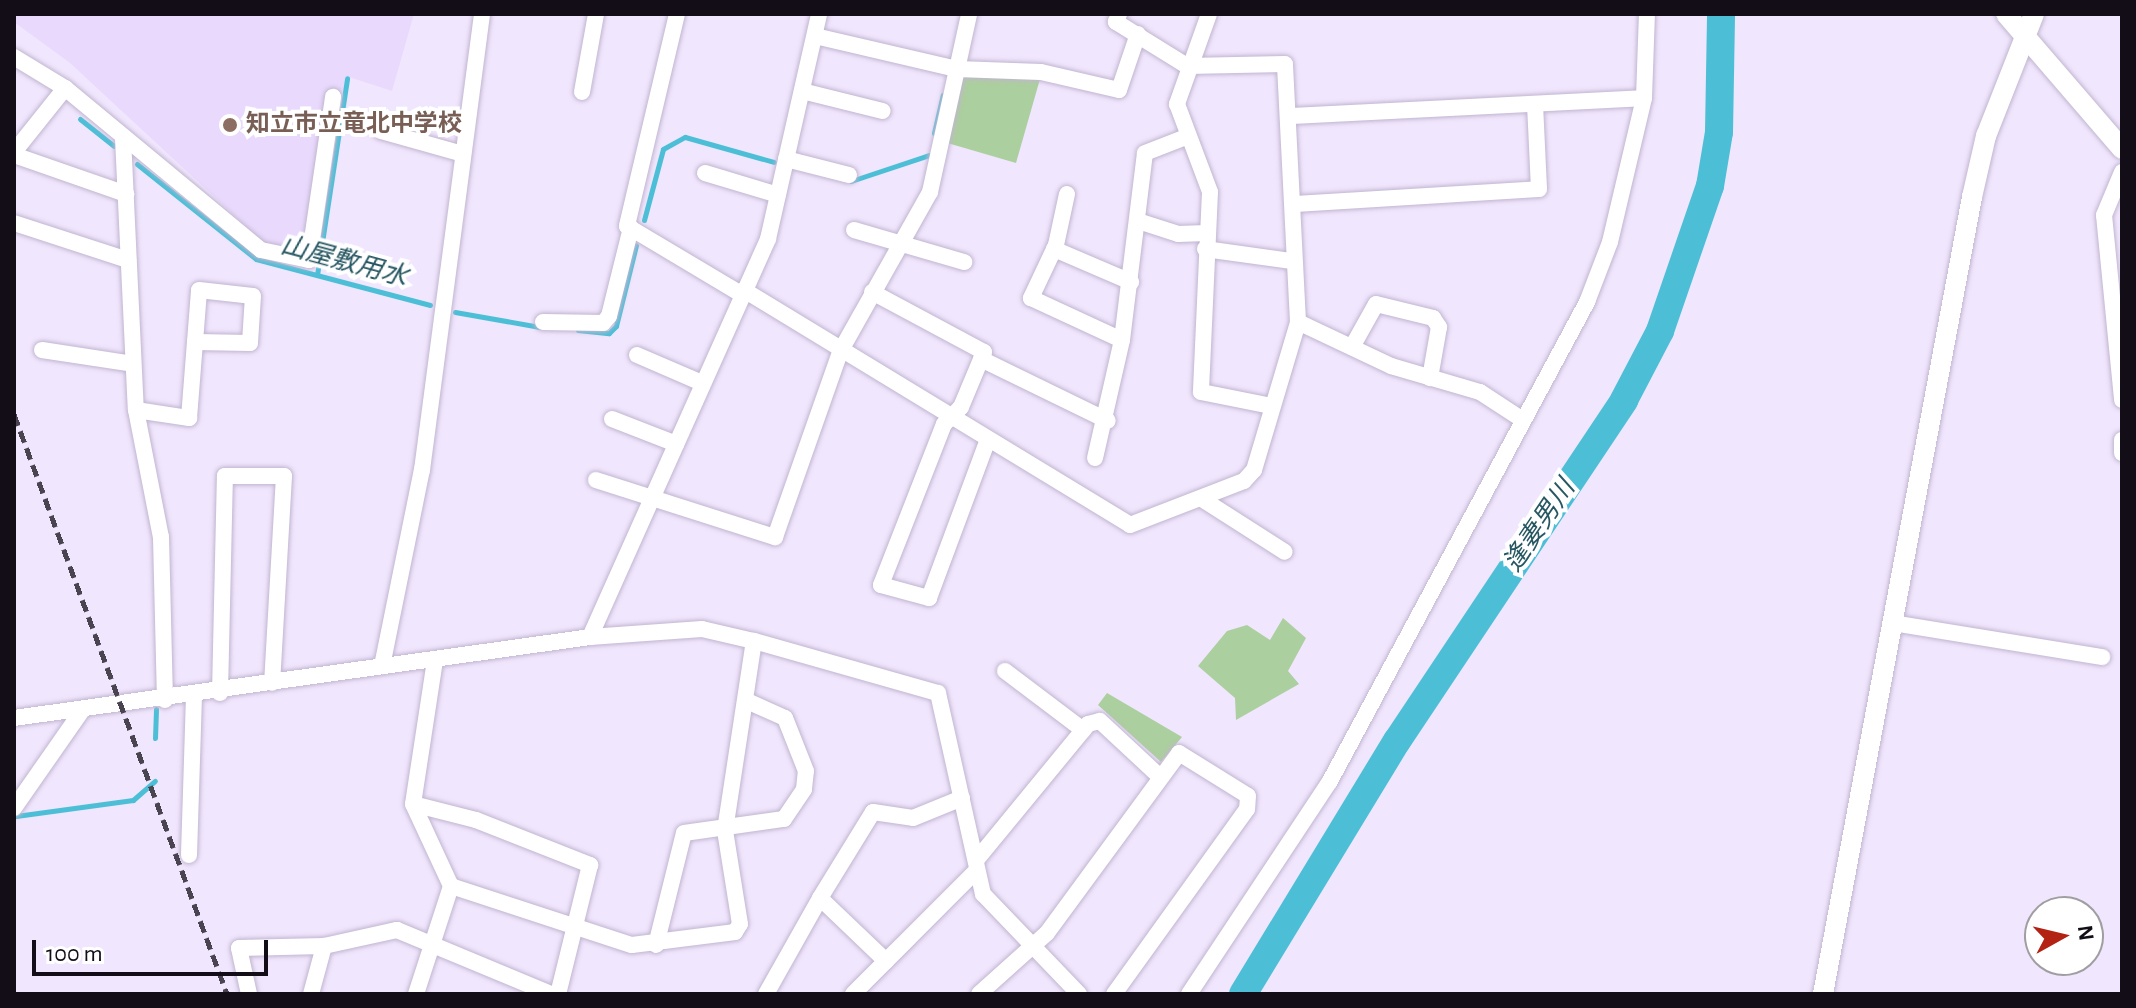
<!DOCTYPE html>
<meta charset="utf-8">
<style>
body{margin:0}
#map{position:relative;width:2136px;height:1008px;overflow:hidden;background:#f0e6fd;font-family:"Alegreya Sans","Noto Sans JP",sans-serif}
div>[style]{position:absolute}
.built>*{inset:0;background:#e9dafd}
.green>*{inset:0;background:#accf9f}
.stream>*{height:5px;margin:-2.5px;padding:0 2.5px;transform-origin:2.5px;border-radius:2.5px;background:#4cbfd7}
.river>*{height:28px;margin:-14px;padding:0 14px;transform-origin:14px;border-radius:14px;background:#4cbfd7}
.roads{filter:drop-shadow(0 0 2px #c1b5d0) drop-shadow(0 0 2px #c1b5d0)}
.minor>*{height:16px;margin:-8px;padding:0 8px;transform-origin:8px;border-radius:8px;background:#fff}
.tertiary>*{height:20px;margin:-10px;padding:0 10px;transform-origin:10px;border-radius:10px;background:#fff}
.rail>*{height:5px;margin-top:-2.5px;transform-origin:0;background:repeating-linear-gradient(90deg,#4a4451 0 12px,transparent 0 18px)}
.dots>*{width:22px;height:22px;translate:-50% -50%;box-sizing:border-box;border:4px solid #fff;border-radius:50%}
span{translate:-50% -50%;white-space:nowrap;text-align:center;line-height:1.15;-webkit-text-stroke:8px #fff;paint-order:stroke}
.education-label{font-size:24px;color:#785e54;font-weight:700}
.left{translate:0 -50%;text-align:left}
.water-label{font-size:26px;color:#275762;font-style:italic}
.frame{position:absolute;inset:0;border:16px solid #120d17;pointer-events:none}
.north{position:absolute;left:2024px;top:896px;width:80px;height:80px;box-sizing:border-box;background:#fff;border:2px solid #a09ea2;border-radius:50%;rotate:82deg;font-size:22px;font-weight:700;line-height:32px;text-align:center;color:#120d17}
.north::after{content:'';display:block;margin:auto;width:28px;height:36px;background:#b22314;clip-path:polygon(50% 0,100% 100%,50% 72%,0 100%)}
.scale{position:absolute;left:32px;top:940px;width:236px;height:36px;box-sizing:border-box;border:4px solid #120d17;border-top:0;padding-left:10px;font-size:24px;line-height:28px;white-space:nowrap;color:#120d17;-webkit-text-stroke:6px #fff;paint-order:stroke}
</style>
<div id="map">
<div class="built">
<i style="clip-path:polygon(14px 14px,414px 14px,392px 91px,346px 76px,343px 95px,328px 98px,304px 248px,264px 243px,70px 63px,14px 22px)"></i>
</div>
<div class="green">
<i style="clip-path:polygon(963px 75px,1040px 79px,1016px 163px,944px 142px)"></i>
<i style="clip-path:polygon(1283px 618px,1306px 638px,1288px 671px,1299px 684px,1236px 720px,1235px 698px,1198px 666px,1227px 631px,1247px 625px,1270px 640px)"></i>
<i style="clip-path:polygon(1107px 693px,1182px 737px,1161px 762px,1098px 705px)"></i>
</div>
<div class="stream">
<i style="left:80px;top:119px;width:43px;rotate:38.5deg"></i>
<i style="left:934px;top:133px;width:39px;rotate:-77deg"></i>
<i style="left:137px;top:164px;width:152px;rotate:38.6deg"></i>
<i style="left:256px;top:259px;width:180px;rotate:14.8deg"></i>
<i style="left:851px;top:181px;width:82px;rotate:-18.4deg"></i>
<i style="left:644px;top:220px;width:73px;rotate:-75deg"></i>
<i style="left:663px;top:149px;width:25px;rotate:-29deg"></i>
<i style="left:685px;top:137px;width:92px;rotate:15.7deg"></i>
<i style="left:317px;top:275px;width:199px;rotate:-81.3deg"></i>
<i style="left:455px;top:312px;width:86px;rotate:10deg"></i>
<i style="left:578px;top:330px;width:31px;rotate:6deg"></i>
<i style="left:609px;top:333px;width:10px;rotate:-45deg"></i>
<i style="left:616px;top:326px;width:83px;rotate:-76.1deg"></i>
<i style="left:155px;top:738px;width:29px;rotate:-88deg"></i>
<i style="left:16px;top:816px;width:118px;rotate:-7.8deg"></i>
<i style="left:133px;top:800px;width:29px;rotate:-41deg"></i>
</div>
<div class="river">
<i style="left:1243px;top:994px;width:296px;rotate:-58.7deg"></i>
<i style="left:1397px;top:741px;width:410px;rotate:-56.3deg"></i>
<i style="left:1624px;top:400px;width:78px;rotate:-62.4deg"></i>
<i style="left:1660px;top:331px;width:153px;rotate:-71deg"></i>
<i style="left:1710px;top:186px;width:55px;rotate:-80.5deg"></i>
<i style="left:1719px;top:132px;width:118px;rotate:-89deg"></i>
</div>
<div class="roads">
<div class="minor">
<i style="left:677px;top:14px;width:218px;rotate:103.3deg"></i>
<i style="left:627px;top:226px;width:133px;rotate:30.8deg"></i>
<i style="left:1209px;top:14px;width:96px;rotate:109.6deg"></i>
<i style="left:1177px;top:104px;width:94px;rotate:69.4deg"></i>
<i style="left:1210px;top:192px;width:200px;rotate:92.6deg"></i>
<i style="left:1201px;top:392px;width:72px;rotate:11.2deg"></i>
<i style="left:815px;top:36px;width:146px;rotate:13.1deg"></i>
<i style="left:957px;top:69px;width:84px;rotate:2deg"></i>
<i style="left:1041px;top:72px;width:80px;rotate:13deg"></i>
<i style="left:1119px;top:90px;width:59px;rotate:-71.3deg"></i>
<i style="left:14px;top:57px;width:60px;rotate:31.3deg"></i>
<i style="left:65px;top:88px;width:254px;rotate:39.6deg"></i>
<i style="left:261px;top:250px;width:49px;rotate:11.8deg"></i>
<i style="left:309px;top:260px;width:165px;rotate:-81.6deg"></i>
<i style="left:802px;top:91px;width:83px;rotate:13.9deg"></i>
<i style="left:582px;top:92px;width:79px;rotate:-79.8deg"></i>
<i style="left:1290px;top:116px;width:354px;rotate:-2.9deg"></i>
<i style="left:381px;top:131px;width:85px;rotate:15.7deg"></i>
<i style="left:123px;top:138px;width:272px;rotate:87.3deg"></i>
<i style="left:136px;top:410px;width:129px;rotate:78.9deg"></i>
<i style="left:161px;top:537px;width:163px;rotate:88.6deg"></i>
<i style="left:14px;top:152px;width:82px;rotate:-51.4deg"></i>
<i style="left:14px;top:155px;width:119px;rotate:19.2deg"></i>
<i style="left:786px;top:159px;width:65px;rotate:14.3deg"></i>
<i style="left:2122px;top:172px;width:47px;rotate:112.7deg"></i>
<i style="left:2104px;top:215px;width:186px;rotate:84.4deg"></i>
<i style="left:705px;top:173px;width:76px;rotate:16.8deg"></i>
<i style="left:1067px;top:194px;width:52px;rotate:102.2deg"></i>
<i style="left:1056px;top:245px;width:59px;rotate:115.3deg"></i>
<i style="left:1031px;top:298px;width:100px;rotate:24.8deg"></i>
<i style="left:1295px;top:204px;width:244px;rotate:-3.5deg"></i>
<i style="left:1539px;top:189px;width:84px;rotate:-92.7deg"></i>
<i style="left:1138px;top:221px;width:42px;rotate:18deg"></i>
<i style="left:1178px;top:234px;width:29px;rotate:-2deg"></i>
<i style="left:14px;top:223px;width:120px;rotate:18deg"></i>
<i style="left:854px;top:230px;width:115px;rotate:16.2deg"></i>
<i style="left:1054px;top:249px;width:84px;rotate:23.2deg"></i>
<i style="left:1205px;top:249px;width:88px;rotate:7.9deg"></i>
<i style="left:744px;top:290px;width:452px;rotate:31.3deg"></i>
<i style="left:1130px;top:525px;width:122px;rotate:-21.1deg"></i>
<i style="left:1244px;top:481px;width:15px;rotate:-48deg"></i>
<i style="left:1254px;top:470px;width:154px;rotate:-73.4deg"></i>
<i style="left:1298px;top:322px;width:258px;rotate:-92.9deg"></i>
<i style="left:1285px;top:64px;width:98px;rotate:178.8deg"></i>
<i style="left:1187px;top:66px;width:84px;rotate:-148.2deg"></i>
<i style="left:1116px;top:22px;width:9px;rotate:-69deg"></i>
<i style="left:872px;top:292px;width:127px;rotate:28.2deg"></i>
<i style="left:984px;top:352px;width:60px;rotate:112.7deg"></i>
<i style="left:961px;top:407px;width:24px;rotate:135deg"></i>
<i style="left:944px;top:424px;width:173px;rotate:111.4deg"></i>
<i style="left:881px;top:585px;width:50px;rotate:15.2deg"></i>
<i style="left:929px;top:598px;width:166px;rotate:-69.6deg"></i>
<i style="left:543px;top:322px;width:60px;rotate:1deg"></i>
<i style="left:603px;top:323px;width:9px;rotate:-49deg"></i>
<i style="left:609px;top:316px;width:91px;rotate:-76deg"></i>
<i style="left:1298px;top:322px;width:103px;rotate:25.3deg"></i>
<i style="left:1391px;top:366px;width:93px;rotate:16.3deg"></i>
<i style="left:1480px;top:392px;width:51px;rotate:33.1deg"></i>
<i style="left:1352px;top:347px;width:49px;rotate:-60.8deg"></i>
<i style="left:1376px;top:304px;width:59px;rotate:13.8deg"></i>
<i style="left:1433px;top:318px;width:11px;rotate:56deg"></i>
<i style="left:1439px;top:327px;width:52px;rotate:100deg"></i>
<i style="left:42px;top:350px;width:92px;rotate:8.7deg"></i>
<i style="left:637px;top:355px;width:71px;rotate:23.3deg"></i>
<i style="left:981px;top:359px;width:141px;rotate:26deg"></i>
<i style="left:136px;top:410px;width:54px;rotate:8.6deg"></i>
<i style="left:189px;top:418px;width:128px;rotate:-85.5deg"></i>
<i style="left:199px;top:290px;width:54px;rotate:6.3deg"></i>
<i style="left:253px;top:296px;width:47px;rotate:93.7deg"></i>
<i style="left:250px;top:343px;width:55px;rotate:-179deg"></i>
<i style="left:612px;top:419px;width:69px;rotate:21.3deg"></i>
<i style="left:2122px;top:440px;width:13px;rotate:90deg"></i>
<i style="left:1095px;top:458px;width:121px;rotate:-77.1deg"></i>
<i style="left:1122px;top:340px;width:188px;rotate:-83deg"></i>
<i style="left:1145px;top:153px;width:44px;rotate:-21.3deg"></i>
<i style="left:596px;top:480px;width:188px;rotate:17.7deg"></i>
<i style="left:775px;top:537px;width:198px;rotate:-70.6deg"></i>
<i style="left:841px;top:350px;width:181px;rotate:-60.6deg"></i>
<i style="left:930px;top:192px;width:182px;rotate:-77.6deg"></i>
<i style="left:1202px;top:499px;width:98px;rotate:32.6deg"></i>
<i style="left:1892px;top:623px;width:213px;rotate:9.2deg"></i>
<i style="left:590px;top:637px;width:436px;rotate:-65.9deg"></i>
<i style="left:768px;top:239px;width:231px;rotate:-77.2deg"></i>
<i style="left:382px;top:666px;width:200px;rotate:-78.5deg"></i>
<i style="left:422px;top:470px;width:460px;rotate:-82.5deg"></i>
<i style="left:1005px;top:671px;width:98px;rotate:37.1deg"></i>
<i style="left:220px;top:693px;width:217px;rotate:-88.7deg"></i>
<i style="left:225px;top:476px;width:59px"></i>
<i style="left:284px;top:476px;width:207px;rotate:93.3deg"></i>
<i style="left:14px;top:718px;width:582px;rotate:-8deg"></i>
<i style="left:590px;top:637px;width:112px;rotate:-4.1deg"></i>
<i style="left:702px;top:629px;width:53px;rotate:13deg"></i>
<i style="left:754px;top:641px;width:191px;rotate:15.8deg"></i>
<i style="left:938px;top:693px;width:206px;rotate:77.4deg"></i>
<i style="left:983px;top:894px;width:139px;rotate:46.2deg"></i>
<i style="left:413px;top:804px;width:65px;rotate:14.3deg"></i>
<i style="left:476px;top:820px;width:123px;rotate:21.5deg"></i>
<i style="left:590px;top:865px;width:133px;rotate:103.9deg"></i>
<i style="left:14px;top:808px;width:117px;rotate:-55.1deg"></i>
<i style="left:189px;top:855px;width:159px;rotate:-88.2deg"></i>
<i style="left:978px;top:858px;width:173px;rotate:-50.6deg"></i>
<i style="left:1088px;top:724px;width:12px;rotate:-14deg"></i>
<i style="left:1100px;top:721px;width:81px;rotate:43deg"></i>
<i style="left:451px;top:886px;width:190px;rotate:18.1deg"></i>
<i style="left:632px;top:945px;width:104px;rotate:-7.2deg"></i>
<i style="left:735px;top:932px;width:9px;rotate:-58deg"></i>
<i style="left:740px;top:924px;width:95px;rotate:-99.1deg"></i>
<i style="left:725px;top:830px;width:191px;rotate:-81.3deg"></i>
<i style="left:820px;top:898px;width:101px;rotate:-58.4deg"></i>
<i style="left:873px;top:812px;width:40px;rotate:8.5deg"></i>
<i style="left:913px;top:818px;width:53px;rotate:-22.2deg"></i>
<i style="left:656px;top:945px;width:115px;rotate:-76deg"></i>
<i style="left:684px;top:833px;width:101px;rotate:-8deg"></i>
<i style="left:784px;top:819px;width:36px;rotate:-56deg"></i>
<i style="left:804px;top:789px;width:18px;rotate:-84deg"></i>
<i style="left:806px;top:771px;width:57px;rotate:-111.6deg"></i>
<i style="left:785px;top:718px;width:42px;rotate:-155.9deg"></i>
<i style="left:249px;top:994px;width:47px;rotate:-102.3deg"></i>
<i style="left:239px;top:948px;width:85px;rotate:-1.3deg"></i>
<i style="left:324px;top:946px;width:75px;rotate:-12.4deg"></i>
<i style="left:397px;top:930px;width:167px;rotate:22.6deg"></i>
<i style="left:311px;top:994px;width:50px;rotate:-74.8deg"></i>
<i style="left:416px;top:994px;width:114px;rotate:-72deg"></i>
<i style="left:451px;top:886px;width:90px;rotate:-114.9deg"></i>
<i style="left:413px;top:804px;width:146px;rotate:-81.3deg"></i>
<i style="left:766px;top:994px;width:110px;rotate:-60.6deg"></i>
<i style="left:820px;top:898px;width:91px;rotate:43.7deg"></i>
<i style="left:886px;top:961px;width:127px;rotate:-45deg"></i>
<i style="left:853px;top:994px;width:47px;rotate:-45deg"></i>
<i style="left:979px;top:994px;width:91px;rotate:-41.9deg"></i>
<i style="left:1047px;top:933px;width:223px;rotate:-53.7deg"></i>
<i style="left:1179px;top:753px;width:81px;rotate:31.9deg"></i>
<i style="left:1248px;top:796px;width:13px;rotate:94deg"></i>
<i style="left:1247px;top:809px;width:228px;rotate:125.7deg"></i>
<i style="left:1189px;top:994px;width:255px;rotate:-56.5deg"></i>
<i style="left:1330px;top:781px;width:544px;rotate:-61.78deg"></i>
<i style="left:1587px;top:302px;width:64px;rotate:-69deg"></i>
<i style="left:1610px;top:242px;width:148px;rotate:-76.7deg"></i>
<i style="left:1644px;top:98px;width:84px;rotate:-88deg"></i>
</div>
<div class="tertiary">
<i style="left:2006px;top:14px;width:178px;rotate:49.3deg"></i>
<i style="left:1823px;top:994px;width:811px;rotate:-79.41deg"></i>
<i style="left:1972px;top:197px;width:63px;rotate:-77.1deg"></i>
<i style="left:1986px;top:136px;width:131px;rotate:-68.5deg"></i>
</div>
</div>
<div class="rail">
<i style="left:14px;top:414px;width:618px;rotate:69.83deg"></i>
</div>
<div class="dots">
<i style="left:230px;top:125px;background:#8d6e63"></i>
</div>
<div class="education-label">
<span class="left" style="left:246px;top:125px">知立市立竜北中学校</span>
</div>
<div class="water-label">
<span style="left:344px;top:262px;rotate:15deg">山屋敷用水</span>
<span style="left:1540px;top:526px;rotate:-56deg">逢妻男川</span>
</div>
<div class="frame"></div>
<div class="north">N</div>
<div class="scale">100 m</div>
</div>
